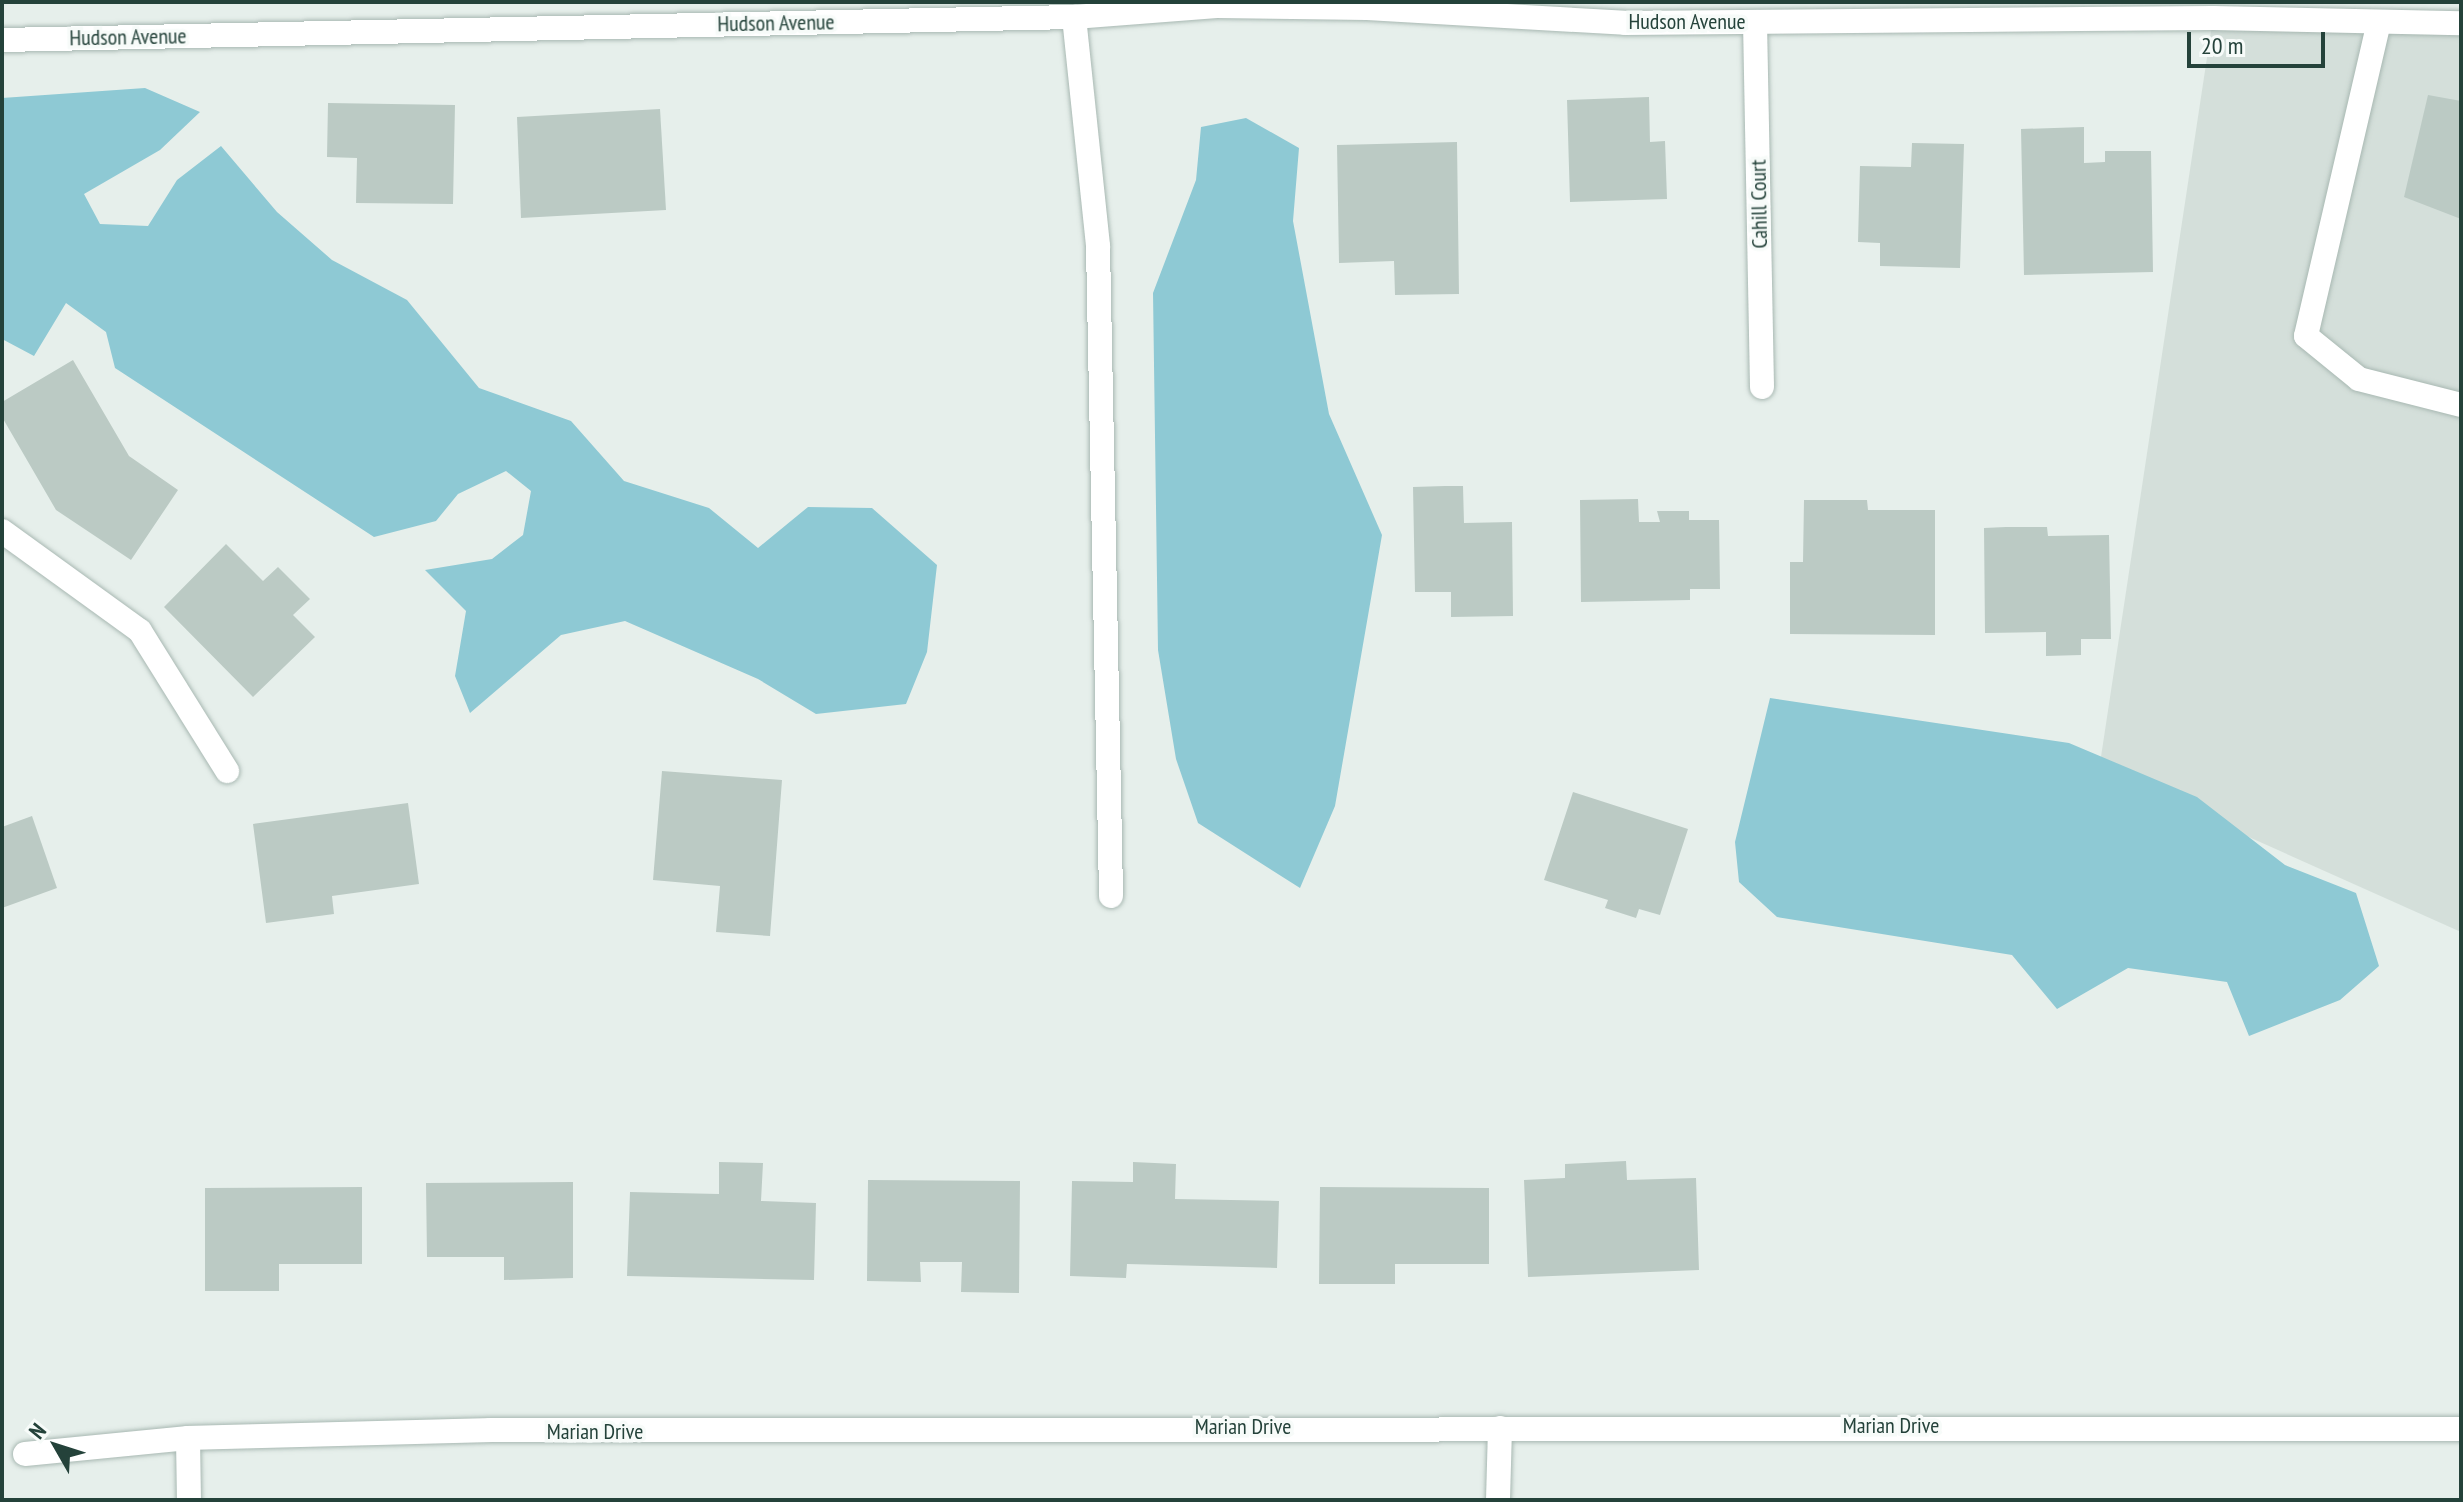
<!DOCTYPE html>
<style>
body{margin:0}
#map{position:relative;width:2463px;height:1502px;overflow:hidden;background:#e6efeb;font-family:"PT Sans Narrow",sans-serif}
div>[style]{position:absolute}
.built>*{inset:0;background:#d4dfda}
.water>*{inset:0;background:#8ec9d4}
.building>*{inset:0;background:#bbcac4}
.roads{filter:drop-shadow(0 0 2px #a8b8b2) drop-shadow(0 0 2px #a8b8b2)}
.minor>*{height:24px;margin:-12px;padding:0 12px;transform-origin:12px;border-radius:12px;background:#fff}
span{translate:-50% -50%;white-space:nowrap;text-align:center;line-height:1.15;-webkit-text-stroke:7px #f7fbf9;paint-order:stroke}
.street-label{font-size:22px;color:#24423a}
.frame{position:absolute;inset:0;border:4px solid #24423a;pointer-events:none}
.north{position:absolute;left:16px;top:1406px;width:80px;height:80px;-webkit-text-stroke:6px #f7fbf9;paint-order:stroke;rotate:309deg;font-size:22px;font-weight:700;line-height:32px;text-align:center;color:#24423a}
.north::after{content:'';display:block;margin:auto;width:28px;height:36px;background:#24423a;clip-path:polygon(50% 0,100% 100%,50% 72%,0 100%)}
.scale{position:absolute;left:2187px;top:32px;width:138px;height:36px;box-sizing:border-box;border:4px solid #24423a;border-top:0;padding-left:10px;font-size:24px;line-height:28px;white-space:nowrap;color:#24423a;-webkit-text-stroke:6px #f7fbf9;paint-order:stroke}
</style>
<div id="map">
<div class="built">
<i style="clip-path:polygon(2213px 18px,2461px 23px,2461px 932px,2099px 770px)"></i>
</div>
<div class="water">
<i style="clip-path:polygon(145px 88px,200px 112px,160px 150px,84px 194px,100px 224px,148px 226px,177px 180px,221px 146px,277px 212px,332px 260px,407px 300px,479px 388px,571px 421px,624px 481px,709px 508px,758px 548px,808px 507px,872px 508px,937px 565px,927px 652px,906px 704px,816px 714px,758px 679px,625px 621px,561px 635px,470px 713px,455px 676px,466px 611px,425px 570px,492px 559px,523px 535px,531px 491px,506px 471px,458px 494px,436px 521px,374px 537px,115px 368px,106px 332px,66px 303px,34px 356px,2px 339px,2px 98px)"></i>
<i style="clip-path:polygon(1246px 118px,1299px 148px,1293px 221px,1329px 414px,1382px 535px,1335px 806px,1300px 888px,1198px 823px,1176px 759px,1158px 650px,1153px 293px,1196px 180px,1201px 127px)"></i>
<i style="clip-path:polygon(1770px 698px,2069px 743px,2197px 797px,2285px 865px,2356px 893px,2379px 966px,2340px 1000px,2249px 1036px,2227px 982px,2128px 968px,2057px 1009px,2012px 955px,1777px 917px,1739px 882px,1735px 842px)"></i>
</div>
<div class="building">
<i style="clip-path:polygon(2428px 95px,2461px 101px,2461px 219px,2404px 197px)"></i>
<i style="clip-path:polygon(1649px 97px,1650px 142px,1665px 141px,1667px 199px,1570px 202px,1567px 100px)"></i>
<i style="clip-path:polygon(328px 103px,455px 105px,453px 204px,356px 203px,357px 158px,327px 157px)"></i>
<i style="clip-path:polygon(660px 109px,666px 210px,521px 218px,517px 117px)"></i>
<i style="clip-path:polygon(2084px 127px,2084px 163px,2105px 162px,2105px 151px,2151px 151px,2153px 272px,2024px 275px,2021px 129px)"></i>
<i style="clip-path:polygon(1457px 142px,1459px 294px,1395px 295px,1394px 261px,1339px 263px,1337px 145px)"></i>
<i style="clip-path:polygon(1912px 143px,1964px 144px,1960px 268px,1880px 266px,1880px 243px,1858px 242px,1860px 166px,1911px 167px)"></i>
<i style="clip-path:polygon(73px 360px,129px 456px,178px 490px,131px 560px,56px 510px,2px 417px,2px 402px)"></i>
<i style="clip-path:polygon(1445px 486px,1463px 486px,1464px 523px,1512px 522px,1513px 616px,1451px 617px,1451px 592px,1415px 592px,1413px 487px)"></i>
<i style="clip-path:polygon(1638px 499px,1639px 522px,1660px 522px,1657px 511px,1689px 511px,1689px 520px,1719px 520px,1720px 589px,1690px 589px,1690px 600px,1581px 602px,1580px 500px)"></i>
<i style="clip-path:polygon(1804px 500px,1867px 500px,1868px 510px,1935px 510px,1935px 635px,1790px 634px,1790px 562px,1803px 562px)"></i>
<i style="clip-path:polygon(2006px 527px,2047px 527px,2048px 536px,2109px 535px,2111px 639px,2081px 639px,2081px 655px,2046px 656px,2046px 632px,1985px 633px,1984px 528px)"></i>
<i style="clip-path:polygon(226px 544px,263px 581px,278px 567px,310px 599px,293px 615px,315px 637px,253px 697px,164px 607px)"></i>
<i style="clip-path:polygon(662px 771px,782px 780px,770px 936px,716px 932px,720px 886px,653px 880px)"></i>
<i style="clip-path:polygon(1573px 792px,1688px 829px,1660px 915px,1639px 909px,1636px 918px,1605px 908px,1608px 900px,1544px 880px)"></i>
<i style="clip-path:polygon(408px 803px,419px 884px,332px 896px,334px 914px,266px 923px,253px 824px)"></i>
<i style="clip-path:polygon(32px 816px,57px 888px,2px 908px,2px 827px)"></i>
<i style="clip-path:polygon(1626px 1161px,1627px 1180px,1696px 1178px,1699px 1270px,1528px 1277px,1524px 1180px,1565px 1178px,1565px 1164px)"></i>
<i style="clip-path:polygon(719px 1162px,763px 1163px,761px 1201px,816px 1203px,814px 1280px,627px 1276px,630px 1192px,719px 1194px)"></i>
<i style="clip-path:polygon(1133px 1162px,1176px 1164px,1175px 1199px,1279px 1201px,1277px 1268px,1127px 1264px,1126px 1278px,1070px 1276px,1072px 1181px,1133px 1182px)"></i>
<i style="clip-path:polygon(868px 1180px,1020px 1181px,1019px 1293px,961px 1292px,962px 1262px,920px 1262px,921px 1282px,867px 1281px)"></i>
<i style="clip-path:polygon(573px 1182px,573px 1278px,504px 1280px,504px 1257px,427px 1257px,426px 1183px)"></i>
<i style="clip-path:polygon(362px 1187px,362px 1264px,279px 1264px,279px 1291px,205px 1291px,205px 1188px)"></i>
<i style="clip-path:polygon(1320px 1187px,1489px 1188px,1489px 1264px,1395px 1264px,1395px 1284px,1319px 1284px)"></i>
</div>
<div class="roads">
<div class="minor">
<i style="left:1074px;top:17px;width:230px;rotate:84deg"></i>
<i style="left:1098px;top:246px;width:650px;rotate:88.85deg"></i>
<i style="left:1755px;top:22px;width:365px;rotate:88.9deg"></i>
<i style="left:2379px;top:22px;width:322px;rotate:103.1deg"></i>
<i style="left:2306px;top:336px;width:68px;rotate:39.1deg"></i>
<i style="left:2359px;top:379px;width:105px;rotate:14.3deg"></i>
<i style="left:2px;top:40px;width:1072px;rotate:-1.23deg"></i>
<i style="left:1074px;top:17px;width:143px;rotate:-4.4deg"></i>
<i style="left:1217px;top:6px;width:150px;rotate:0.8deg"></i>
<i style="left:1367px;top:8px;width:258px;rotate:3.3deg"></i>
<i style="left:1625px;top:23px;width:588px;rotate:-0.49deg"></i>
<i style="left:2213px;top:18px;width:248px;rotate:1.2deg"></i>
<i style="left:2px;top:531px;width:170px;rotate:35.9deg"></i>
<i style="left:140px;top:631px;width:165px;rotate:58.1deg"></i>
<i style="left:188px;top:1438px;width:62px;rotate:89.1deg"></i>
<i style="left:25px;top:1454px;width:164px;rotate:-5.6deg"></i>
<i style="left:188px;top:1438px;width:302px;rotate:-1.5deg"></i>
<i style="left:490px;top:1430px;width:1971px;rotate:-0.03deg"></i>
<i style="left:1498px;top:1500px;width:72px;rotate:-88.4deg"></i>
</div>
</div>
<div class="street-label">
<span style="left:1687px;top:22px">Hudson Avenue</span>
<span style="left:776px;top:23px;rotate:-1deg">Hudson Avenue</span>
<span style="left:128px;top:37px;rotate:-1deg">Hudson Avenue</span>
<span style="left:1759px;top:204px;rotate:-91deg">Cahill Court</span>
<span style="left:1891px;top:1426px">Marian Drive</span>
<span style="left:1243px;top:1427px">Marian Drive</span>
<span style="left:595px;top:1432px">Marian Drive</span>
</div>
<div class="frame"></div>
<div class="north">N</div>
<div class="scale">20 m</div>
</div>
